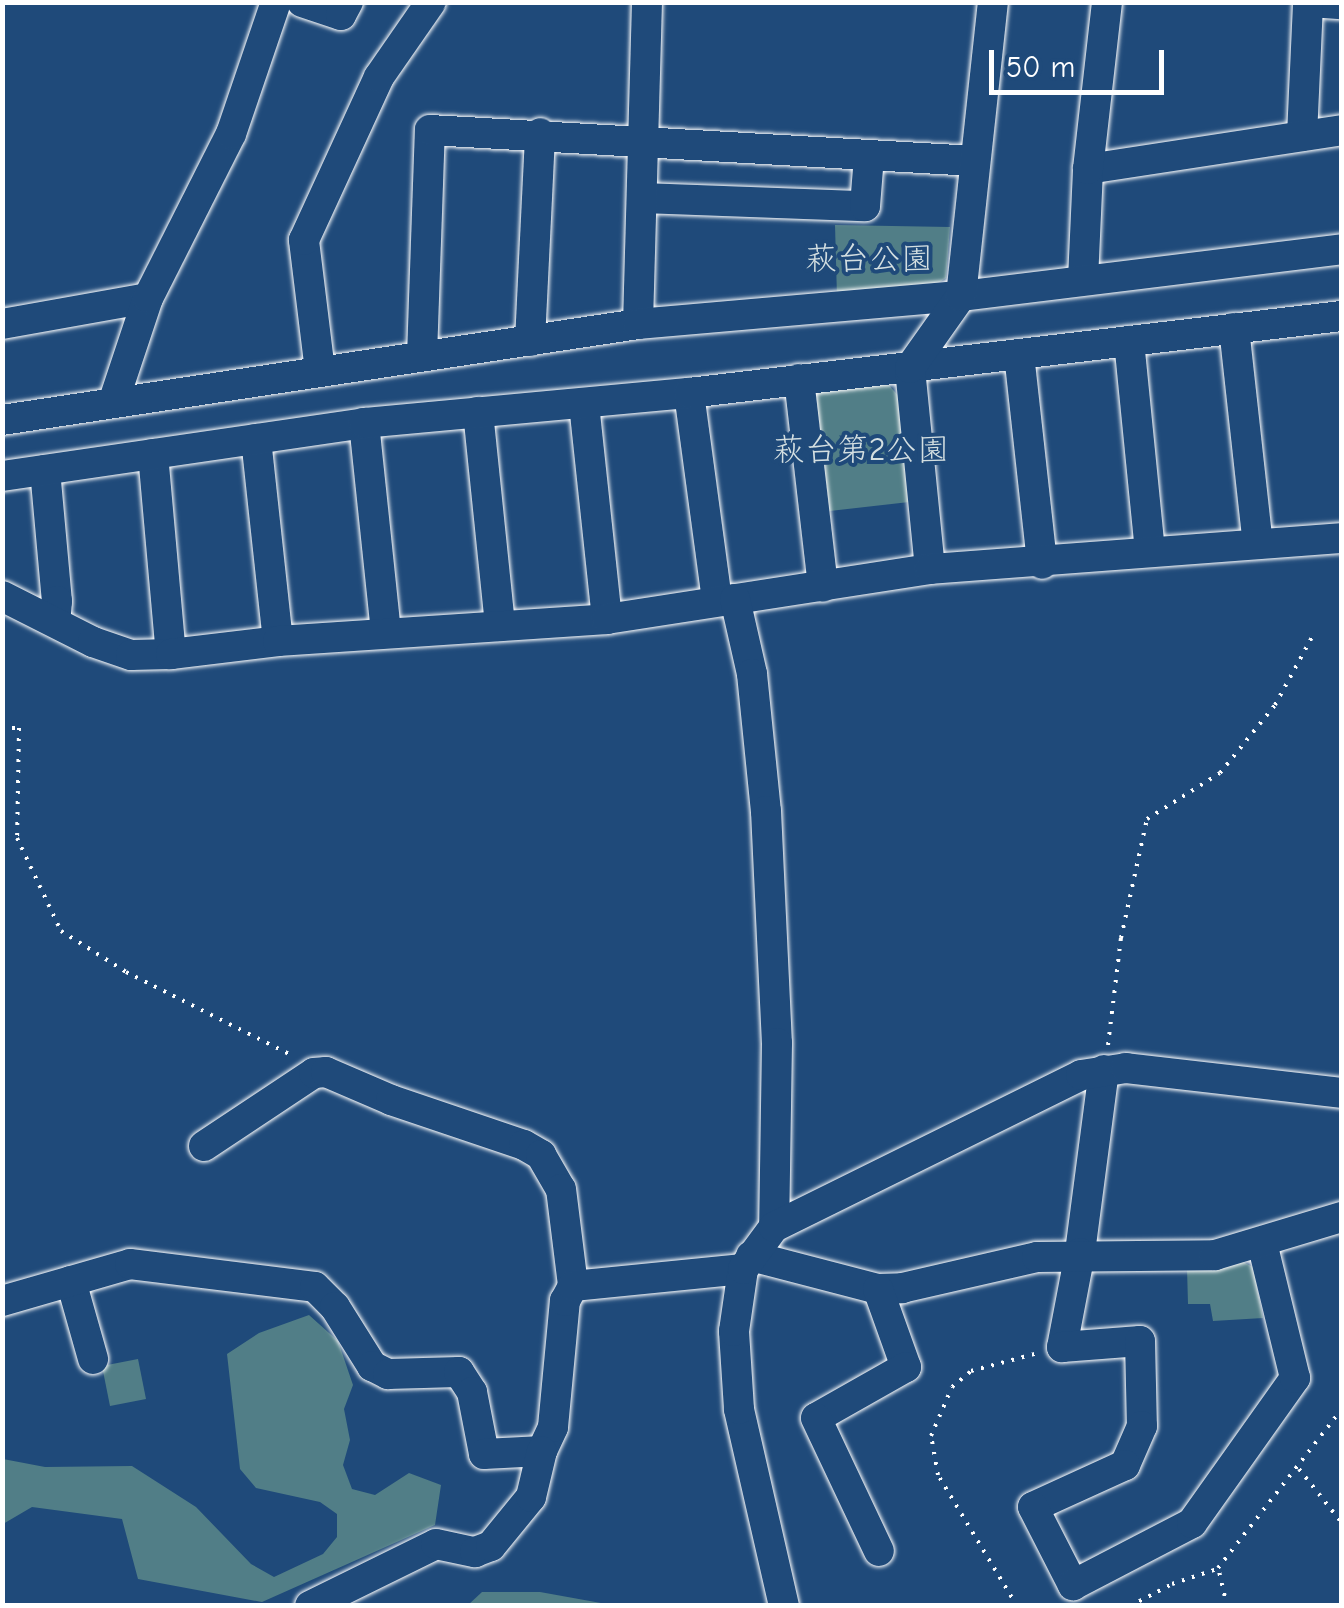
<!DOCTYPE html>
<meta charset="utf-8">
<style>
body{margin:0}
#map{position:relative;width:1344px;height:1608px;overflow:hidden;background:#1f4a7a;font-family:"Comic Neue","Klee One",sans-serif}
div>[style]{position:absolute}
.green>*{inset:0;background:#517e87}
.path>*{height:4px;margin-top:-2px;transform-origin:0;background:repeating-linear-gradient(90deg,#fff 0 2.5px,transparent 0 10.5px)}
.roads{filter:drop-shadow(0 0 2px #fff) drop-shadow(0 0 2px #fff)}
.minor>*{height:30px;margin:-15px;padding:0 15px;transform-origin:15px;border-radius:15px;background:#1f4a7a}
span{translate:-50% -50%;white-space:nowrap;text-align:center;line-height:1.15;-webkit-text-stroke:8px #1f4a7a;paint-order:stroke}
.park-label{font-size:32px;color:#d4dfe1}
.frame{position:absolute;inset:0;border:5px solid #fff;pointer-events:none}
.scale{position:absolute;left:989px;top:50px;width:175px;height:45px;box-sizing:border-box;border:5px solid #fff;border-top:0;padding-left:12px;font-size:30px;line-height:35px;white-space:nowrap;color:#fff;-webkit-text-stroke:8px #1f4a7a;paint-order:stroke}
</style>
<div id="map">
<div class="green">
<i style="clip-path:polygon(835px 225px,950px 227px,946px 278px,935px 285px,837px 297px)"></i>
<i style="clip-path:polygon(888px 384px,901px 399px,918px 501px,821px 512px,807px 393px)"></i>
<i style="clip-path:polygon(1243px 1262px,1253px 1267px,1263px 1318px,1213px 1321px,1210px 1304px,1188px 1304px,1187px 1268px)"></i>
<i style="clip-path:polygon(309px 1315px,338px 1341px,353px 1385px,344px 1409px,350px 1440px,343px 1465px,352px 1489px,375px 1495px,409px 1473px,441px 1485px,435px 1525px,262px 1602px,138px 1579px,122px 1519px,32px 1507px,3px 1524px,3px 1459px,45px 1467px,132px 1466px,196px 1507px,251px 1564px,274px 1577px,323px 1554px,337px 1537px,337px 1514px,320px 1502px,256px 1488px,240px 1469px,227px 1354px,259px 1333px)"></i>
<i style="clip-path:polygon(138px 1359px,146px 1399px,110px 1406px,102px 1366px)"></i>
<i style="clip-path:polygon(482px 1592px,540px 1592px,612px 1605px,468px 1605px)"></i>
</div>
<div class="path">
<i style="left:2px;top:728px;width:17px"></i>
<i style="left:19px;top:728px;width:110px;rotate:91deg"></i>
<i style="left:17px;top:838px;width:103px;rotate:64.7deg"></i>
<i style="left:61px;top:931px;width:77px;rotate:32.2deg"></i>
<i style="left:126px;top:972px;width:185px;rotate:26.7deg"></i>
<i style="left:1108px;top:1045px;width:108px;rotate:-83.1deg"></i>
<i style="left:1121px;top:938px;width:122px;rotate:-77.7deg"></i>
<i style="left:1147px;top:819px;width:86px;rotate:-32.2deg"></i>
<i style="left:1220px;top:773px;width:87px;rotate:-51deg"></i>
<i style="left:1275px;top:705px;width:77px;rotate:-61.4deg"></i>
<i style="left:1299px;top:1469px;width:69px;rotate:51.5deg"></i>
<i style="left:1017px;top:1606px;width:153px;rotate:-121.1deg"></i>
<i style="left:938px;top:1475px;width:40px;rotate:-100deg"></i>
<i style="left:931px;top:1436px;width:53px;rotate:-66.8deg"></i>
<i style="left:952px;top:1387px;width:25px;rotate:-40deg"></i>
<i style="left:971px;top:1371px;width:69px;rotate:-15deg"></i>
<i style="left:1130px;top:1606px;width:47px;rotate:-27.6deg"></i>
<i style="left:1172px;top:1584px;width:47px;rotate:-18.4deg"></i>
<i style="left:1227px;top:1606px;width:39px;rotate:-103deg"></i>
<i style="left:1218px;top:1568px;width:202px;rotate:-52.1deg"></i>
</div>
<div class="roads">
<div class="minor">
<i style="left:302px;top:2px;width:41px;rotate:18.4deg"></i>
<i style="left:341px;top:15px;width:15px;rotate:-62deg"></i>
<i style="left:1310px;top:2px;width:32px;rotate:4deg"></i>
<i style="left:1302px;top:136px;width:134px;rotate:-87.4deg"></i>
<i style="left:1088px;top:169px;width:257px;rotate:-8.7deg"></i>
<i style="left:642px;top:198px;width:223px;rotate:2.1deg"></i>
<i style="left:865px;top:206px;width:50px;rotate:-85.4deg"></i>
<i style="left:1083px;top:280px;width:111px;rotate:-87.4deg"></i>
<i style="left:1088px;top:169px;width:168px;rotate:-83.5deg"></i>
<i style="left:2px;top:324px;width:148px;rotate:-10.1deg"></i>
<i style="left:638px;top:324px;width:322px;rotate:-88.4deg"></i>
<i style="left:1234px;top:328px;width:217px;rotate:83.7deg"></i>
<i style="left:530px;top:341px;width:208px;rotate:-87.2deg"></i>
<i style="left:1129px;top:341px;width:210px;rotate:84.3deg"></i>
<i style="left:1019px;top:354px;width:211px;rotate:83.7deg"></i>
<i style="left:422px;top:356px;width:226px;rotate:-88deg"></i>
<i style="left:430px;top:130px;width:545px;rotate:3.26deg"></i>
<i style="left:320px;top:371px;width:132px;rotate:-97deg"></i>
<i style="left:304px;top:240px;width:179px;rotate:-65.3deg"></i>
<i style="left:379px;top:77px;width:91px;rotate:-55.3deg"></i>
<i style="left:799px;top:379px;width:209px;rotate:83.4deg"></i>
<i style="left:689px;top:393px;width:208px;rotate:82.3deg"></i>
<i style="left:113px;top:403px;width:111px;rotate:-71.6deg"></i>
<i style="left:148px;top:298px;width:184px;rotate:-63.2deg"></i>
<i style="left:231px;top:134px;width:139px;rotate:-71.2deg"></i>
<i style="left:584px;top:404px;width:216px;rotate:83.9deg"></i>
<i style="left:478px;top:412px;width:215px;rotate:84.1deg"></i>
<i style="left:2px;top:420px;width:643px;rotate:-8.58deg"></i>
<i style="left:638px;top:324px;width:324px;rotate:-5deg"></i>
<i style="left:961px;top:296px;width:384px;rotate:-7deg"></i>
<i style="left:364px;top:423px;width:211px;rotate:84deg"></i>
<i style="left:256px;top:439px;width:203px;rotate:83.8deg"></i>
<i style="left:153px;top:454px;width:201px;rotate:84.9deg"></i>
<i style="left:45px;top:470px;width:132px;rotate:84.8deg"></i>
<i style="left:57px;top:601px;width:21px;rotate:95deg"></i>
<i style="left:2px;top:476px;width:366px;rotate:-8.3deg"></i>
<i style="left:364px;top:423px;width:326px;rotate:-5.3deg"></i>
<i style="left:689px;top:393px;width:658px;rotate:-6.73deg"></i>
<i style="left:930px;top:569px;width:202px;rotate:-95.7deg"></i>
<i style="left:910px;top:368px;width:88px;rotate:-54.7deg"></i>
<i style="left:961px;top:296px;width:296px;rotate:-83.8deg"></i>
<i style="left:2px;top:596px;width:102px;rotate:26.8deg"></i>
<i style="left:93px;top:642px;width:40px;rotate:18.9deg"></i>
<i style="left:131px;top:655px;width:40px;rotate:-1.4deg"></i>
<i style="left:171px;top:654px;width:108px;rotate:-6.9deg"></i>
<i style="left:278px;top:641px;width:330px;rotate:-3.8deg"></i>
<i style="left:607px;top:619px;width:327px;rotate:-8.8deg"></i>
<i style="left:930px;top:569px;width:413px;rotate:-4.3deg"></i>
<i style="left:735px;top:599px;width:77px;rotate:77.2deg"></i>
<i style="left:752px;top:674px;width:138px;rotate:84.2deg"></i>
<i style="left:766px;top:811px;width:232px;rotate:87.3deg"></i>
<i style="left:777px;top:1043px;width:184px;rotate:90.9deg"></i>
<i style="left:1104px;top:1070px;width:185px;rotate:97.5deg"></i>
<i style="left:1080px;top:1253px;width:96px;rotate:100.8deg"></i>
<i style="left:1062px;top:1347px;width:78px;rotate:-4.4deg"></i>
<i style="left:1140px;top:1341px;width:85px;rotate:88.7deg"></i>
<i style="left:1142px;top:1426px;width:43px;rotate:113.6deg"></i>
<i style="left:1125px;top:1465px;width:101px;rotate:155.5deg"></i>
<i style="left:1033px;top:1507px;width:88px;rotate:62.9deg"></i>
<i style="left:1073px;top:1585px;width:134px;rotate:-27.5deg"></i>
<i style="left:1192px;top:1523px;width:178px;rotate:-54.6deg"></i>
<i style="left:1295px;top:1378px;width:139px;rotate:-103.7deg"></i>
<i style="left:204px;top:1146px;width:132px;rotate:-33.6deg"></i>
<i style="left:314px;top:1073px;width:12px;rotate:-5deg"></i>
<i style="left:326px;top:1072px;width:71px;rotate:23.3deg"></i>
<i style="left:391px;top:1100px;width:140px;rotate:18.7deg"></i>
<i style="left:524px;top:1145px;width:20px;rotate:30deg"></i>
<i style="left:541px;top:1155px;width:39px;rotate:60deg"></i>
<i style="left:561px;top:1189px;width:98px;rotate:82.9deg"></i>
<i style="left:751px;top:1256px;width:131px;rotate:14.6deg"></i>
<i style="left:878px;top:1289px;width:24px;rotate:-2deg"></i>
<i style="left:902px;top:1288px;width:139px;rotate:-12.9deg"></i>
<i style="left:1037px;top:1257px;width:178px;rotate:-0.6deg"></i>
<i style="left:1215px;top:1255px;width:133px;rotate:-16.7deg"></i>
<i style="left:71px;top:1281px;width:81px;rotate:74.2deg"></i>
<i style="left:878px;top:1289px;width:83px;rotate:70.3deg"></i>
<i style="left:906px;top:1367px;width:103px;rotate:150.5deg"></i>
<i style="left:816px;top:1418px;width:147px;rotate:64.7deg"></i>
<i style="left:2px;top:1301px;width:133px;rotate:-16.1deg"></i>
<i style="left:130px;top:1264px;width:186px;rotate:7.1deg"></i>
<i style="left:315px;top:1287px;width:28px;rotate:45deg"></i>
<i style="left:335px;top:1307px;width:70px;rotate:57.9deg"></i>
<i style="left:372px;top:1366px;width:18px;rotate:27deg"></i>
<i style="left:388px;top:1374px;width:71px;rotate:-1.6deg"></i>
<i style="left:459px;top:1372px;width:24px;rotate:57deg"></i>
<i style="left:472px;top:1392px;width:63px;rotate:79deg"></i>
<i style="left:484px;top:1454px;width:58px;rotate:-3deg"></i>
<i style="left:542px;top:1451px;width:26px;rotate:-65deg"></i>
<i style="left:553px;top:1427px;width:127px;rotate:-84.6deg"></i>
<i style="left:565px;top:1301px;width:17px;rotate:-62deg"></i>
<i style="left:573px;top:1286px;width:171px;rotate:-5.7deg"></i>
<i style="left:310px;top:1606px;width:140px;rotate:-26.2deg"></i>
<i style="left:436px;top:1544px;width:40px;rotate:12deg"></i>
<i style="left:475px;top:1552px;width:17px;rotate:-21deg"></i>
<i style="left:491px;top:1546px;width:63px;rotate:-50.8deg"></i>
<i style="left:531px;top:1497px;width:47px;rotate:-76.6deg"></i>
<i style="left:784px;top:1606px;width:202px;rotate:-102.9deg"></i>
<i style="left:739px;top:1409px;width:78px;rotate:-93.7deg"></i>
<i style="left:734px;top:1331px;width:63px;rotate:-81.7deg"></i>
<i style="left:743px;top:1269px;width:52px;rotate:-53.6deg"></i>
<i style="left:774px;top:1227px;width:343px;rotate:-26.3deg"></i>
<i style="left:1081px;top:1075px;width:46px;rotate:-8.8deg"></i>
<i style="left:1126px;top:1068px;width:217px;rotate:6.6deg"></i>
</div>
</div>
<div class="park-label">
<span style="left:869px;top:259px">萩台公園</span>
<span style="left:861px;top:450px">萩台第2公園</span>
</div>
<div class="frame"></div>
<div class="scale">50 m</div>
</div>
